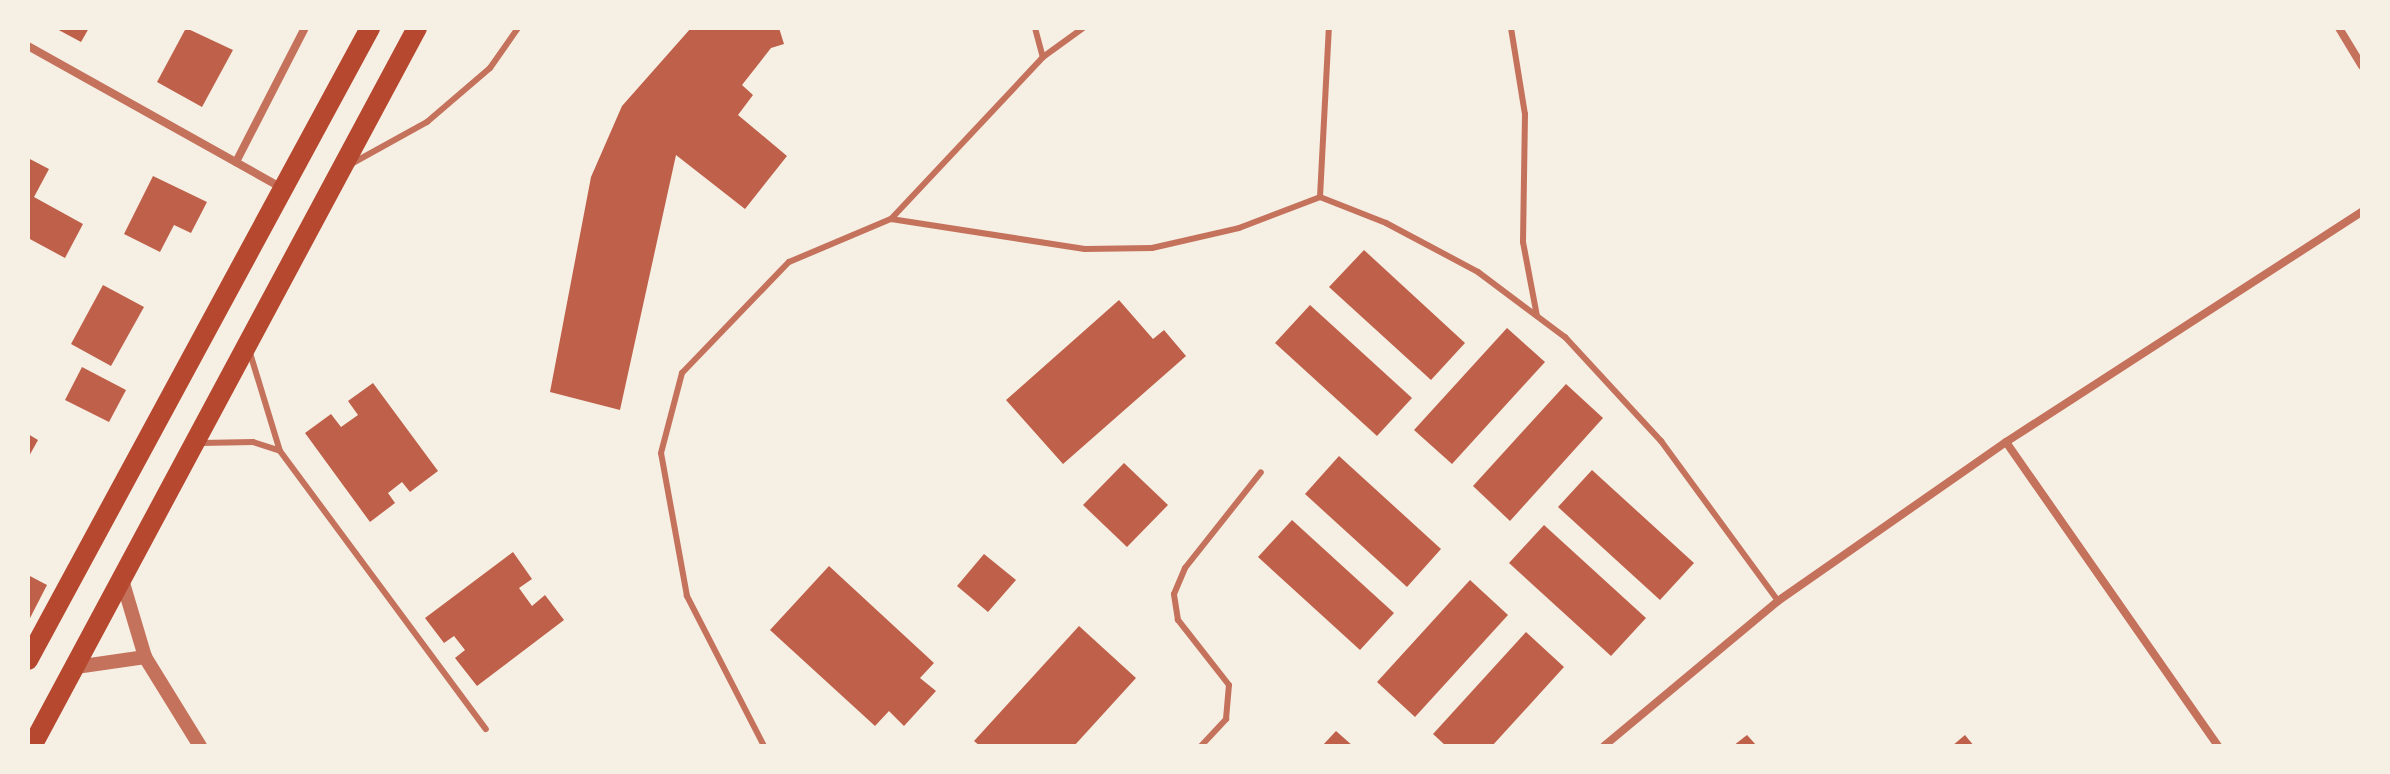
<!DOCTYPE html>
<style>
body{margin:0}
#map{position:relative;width:2390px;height:774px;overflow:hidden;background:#f6efe4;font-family:Ubuntu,sans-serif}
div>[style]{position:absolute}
.building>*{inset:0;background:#bf614a}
.service>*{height:6px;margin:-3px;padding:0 3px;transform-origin:3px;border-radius:3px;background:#c5725c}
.minor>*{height:8px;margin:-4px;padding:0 4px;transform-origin:4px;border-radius:4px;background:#c5725c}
.tertiary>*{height:14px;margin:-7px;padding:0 7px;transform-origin:7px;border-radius:7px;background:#c5725c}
.primary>*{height:20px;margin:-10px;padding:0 10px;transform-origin:10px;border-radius:10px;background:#b5482f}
span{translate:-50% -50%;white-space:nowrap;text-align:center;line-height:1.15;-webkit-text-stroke:6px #f6efe4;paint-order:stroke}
.frame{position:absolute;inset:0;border:30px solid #f6efe4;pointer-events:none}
</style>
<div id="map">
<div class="building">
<i style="clip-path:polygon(55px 28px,89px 28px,81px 42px)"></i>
<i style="clip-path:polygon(186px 28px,233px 50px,202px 107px,157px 82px)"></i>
<i style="clip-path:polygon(691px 28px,779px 28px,784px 44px,771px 48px,742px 85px,753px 95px,738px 115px,787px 156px,745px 209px,676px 155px,620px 410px,550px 392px,591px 177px,622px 106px)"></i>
<i style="clip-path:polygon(28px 158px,49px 169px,34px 197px,83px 224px,65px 258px,28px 238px)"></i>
<i style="clip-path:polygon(153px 176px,207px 202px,191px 233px,174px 225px,160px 252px,124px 234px)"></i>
<i style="clip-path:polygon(1364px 250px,1465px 343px,1431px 380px,1329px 287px)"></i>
<i style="clip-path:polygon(103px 285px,144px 307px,111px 366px,71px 344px)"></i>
<i style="clip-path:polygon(1119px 300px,1153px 339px,1164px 330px,1186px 356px,1063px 464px,1006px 400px)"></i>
<i style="clip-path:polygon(1310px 305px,1412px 398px,1377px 436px,1275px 343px)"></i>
<i style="clip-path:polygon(1507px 328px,1545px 362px,1452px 464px,1414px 430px)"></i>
<i style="clip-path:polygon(82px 367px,126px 390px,109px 422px,65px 400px)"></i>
<i style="clip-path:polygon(373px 383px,438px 471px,410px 492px,402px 482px,388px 493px,395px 503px,370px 522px,305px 433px,331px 414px,341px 427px,358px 415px,348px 401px)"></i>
<i style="clip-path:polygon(1566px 384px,1603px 418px,1510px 521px,1473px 486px)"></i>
<i style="clip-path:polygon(28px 434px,38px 440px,28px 458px)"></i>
<i style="clip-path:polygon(1339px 456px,1441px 549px,1407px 587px,1305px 494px)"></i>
<i style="clip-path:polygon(1124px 463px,1168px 505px,1127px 547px,1083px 505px)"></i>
<i style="clip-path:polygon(1592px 470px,1694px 563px,1660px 600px,1558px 507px)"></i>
<i style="clip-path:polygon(1292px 520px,1394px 613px,1360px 650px,1258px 557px)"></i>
<i style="clip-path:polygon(1544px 525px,1646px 618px,1611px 656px,1509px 563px)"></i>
<i style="clip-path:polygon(513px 552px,532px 579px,519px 588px,532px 606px,545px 595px,564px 620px,477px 686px,455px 658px,465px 650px,454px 636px,444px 643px,425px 618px)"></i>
<i style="clip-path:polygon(984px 554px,1016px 580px,988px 612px,957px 586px)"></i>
<i style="clip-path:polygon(829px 566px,934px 663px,920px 678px,936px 691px,904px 726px,889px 711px,875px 726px,770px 630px)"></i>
<i style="clip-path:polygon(28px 575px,47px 585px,28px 622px)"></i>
<i style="clip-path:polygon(1470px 580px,1508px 615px,1415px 717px,1377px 682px)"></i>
<i style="clip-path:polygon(1079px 626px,1136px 678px,1074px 746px,980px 746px,974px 741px)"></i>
<i style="clip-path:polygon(1526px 632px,1564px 667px,1492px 746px,1446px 746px,1433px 734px)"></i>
<i style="clip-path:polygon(1336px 731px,1353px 746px,1322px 746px)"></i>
<i style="clip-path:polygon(1747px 735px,1757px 746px,1733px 746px)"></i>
<i style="clip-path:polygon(1965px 735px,1974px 746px,1952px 746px)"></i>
</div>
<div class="service">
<i style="left:1035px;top:28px;width:30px;rotate:75deg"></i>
<i style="left:1511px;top:28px;width:87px;rotate:80.8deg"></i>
<i style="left:1525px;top:114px;width:128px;rotate:90.9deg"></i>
<i style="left:1523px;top:242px;width:75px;rotate:79.3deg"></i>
<i style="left:351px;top:164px;width:87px;rotate:-28.9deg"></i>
<i style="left:427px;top:122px;width:83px;rotate:-40.6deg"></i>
<i style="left:490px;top:68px;width:49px;rotate:-55deg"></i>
<i style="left:1320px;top:197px;width:169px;rotate:-87deg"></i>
<i style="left:891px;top:219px;width:196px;rotate:8.8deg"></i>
<i style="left:1085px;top:249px;width:67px;rotate:-0.9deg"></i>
<i style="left:1152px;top:248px;width:89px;rotate:-12.9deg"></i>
<i style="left:1239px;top:228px;width:87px;rotate:-20.9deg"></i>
<i style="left:1320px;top:197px;width:71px;rotate:21.5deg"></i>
<i style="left:1386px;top:223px;width:104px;rotate:28deg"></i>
<i style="left:1478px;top:272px;width:109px;rotate:36.8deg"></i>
<i style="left:1565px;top:337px;width:142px;rotate:47.3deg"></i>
<i style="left:1661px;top:441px;width:198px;rotate:53.8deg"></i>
<i style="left:250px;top:353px;width:102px;rotate:73deg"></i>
<i style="left:280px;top:451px;width:346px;rotate:53.5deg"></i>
<i style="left:201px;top:443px;width:52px;rotate:-1.1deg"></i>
<i style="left:253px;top:442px;width:28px;rotate:18deg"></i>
<i style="left:764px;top:746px;width:169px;rotate:-117.2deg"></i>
<i style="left:687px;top:596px;width:145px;rotate:-100.3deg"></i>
<i style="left:661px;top:453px;width:83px;rotate:-75.3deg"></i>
<i style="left:682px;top:373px;width:154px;rotate:-46.1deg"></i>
<i style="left:789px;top:262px;width:111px;rotate:-22.9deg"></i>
<i style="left:891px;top:219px;width:222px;rotate:-46.8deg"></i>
<i style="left:1043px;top:57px;width:49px;rotate:-35.9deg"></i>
<i style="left:1201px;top:746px;width:37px;rotate:-47deg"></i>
<i style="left:1226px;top:719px;width:34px;rotate:-85deg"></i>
<i style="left:1229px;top:685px;width:83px;rotate:-128.1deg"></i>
<i style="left:1178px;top:620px;width:26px;rotate:-99deg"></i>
<i style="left:1174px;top:594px;width:28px;rotate:-67deg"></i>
<i style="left:1185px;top:568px;width:122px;rotate:-51.6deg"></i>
</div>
<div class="minor">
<i style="left:2339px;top:28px;width:44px;rotate:58.8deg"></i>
<i style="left:28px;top:46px;width:291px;rotate:29.2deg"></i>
<i style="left:236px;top:162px;width:151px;rotate:-62.8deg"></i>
<i style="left:2006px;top:442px;width:371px;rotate:55.1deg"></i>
<i style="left:1604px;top:746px;width:226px;rotate:-39.8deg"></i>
<i style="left:1778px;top:601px;width:278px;rotate:-34.9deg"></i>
<i style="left:2006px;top:442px;width:424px;rotate:-32.9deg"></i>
</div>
<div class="tertiary">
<i style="left:123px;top:583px;width:77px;rotate:73.4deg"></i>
<i style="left:145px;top:657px;width:105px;rotate:58.3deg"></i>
<i style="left:76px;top:667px;width:70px;rotate:-8.2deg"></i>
</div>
<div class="primary">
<i style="left:28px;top:660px;width:719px;rotate:-61.58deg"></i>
<i style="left:32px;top:746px;width:815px;rotate:-61.8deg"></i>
</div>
<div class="frame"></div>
</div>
